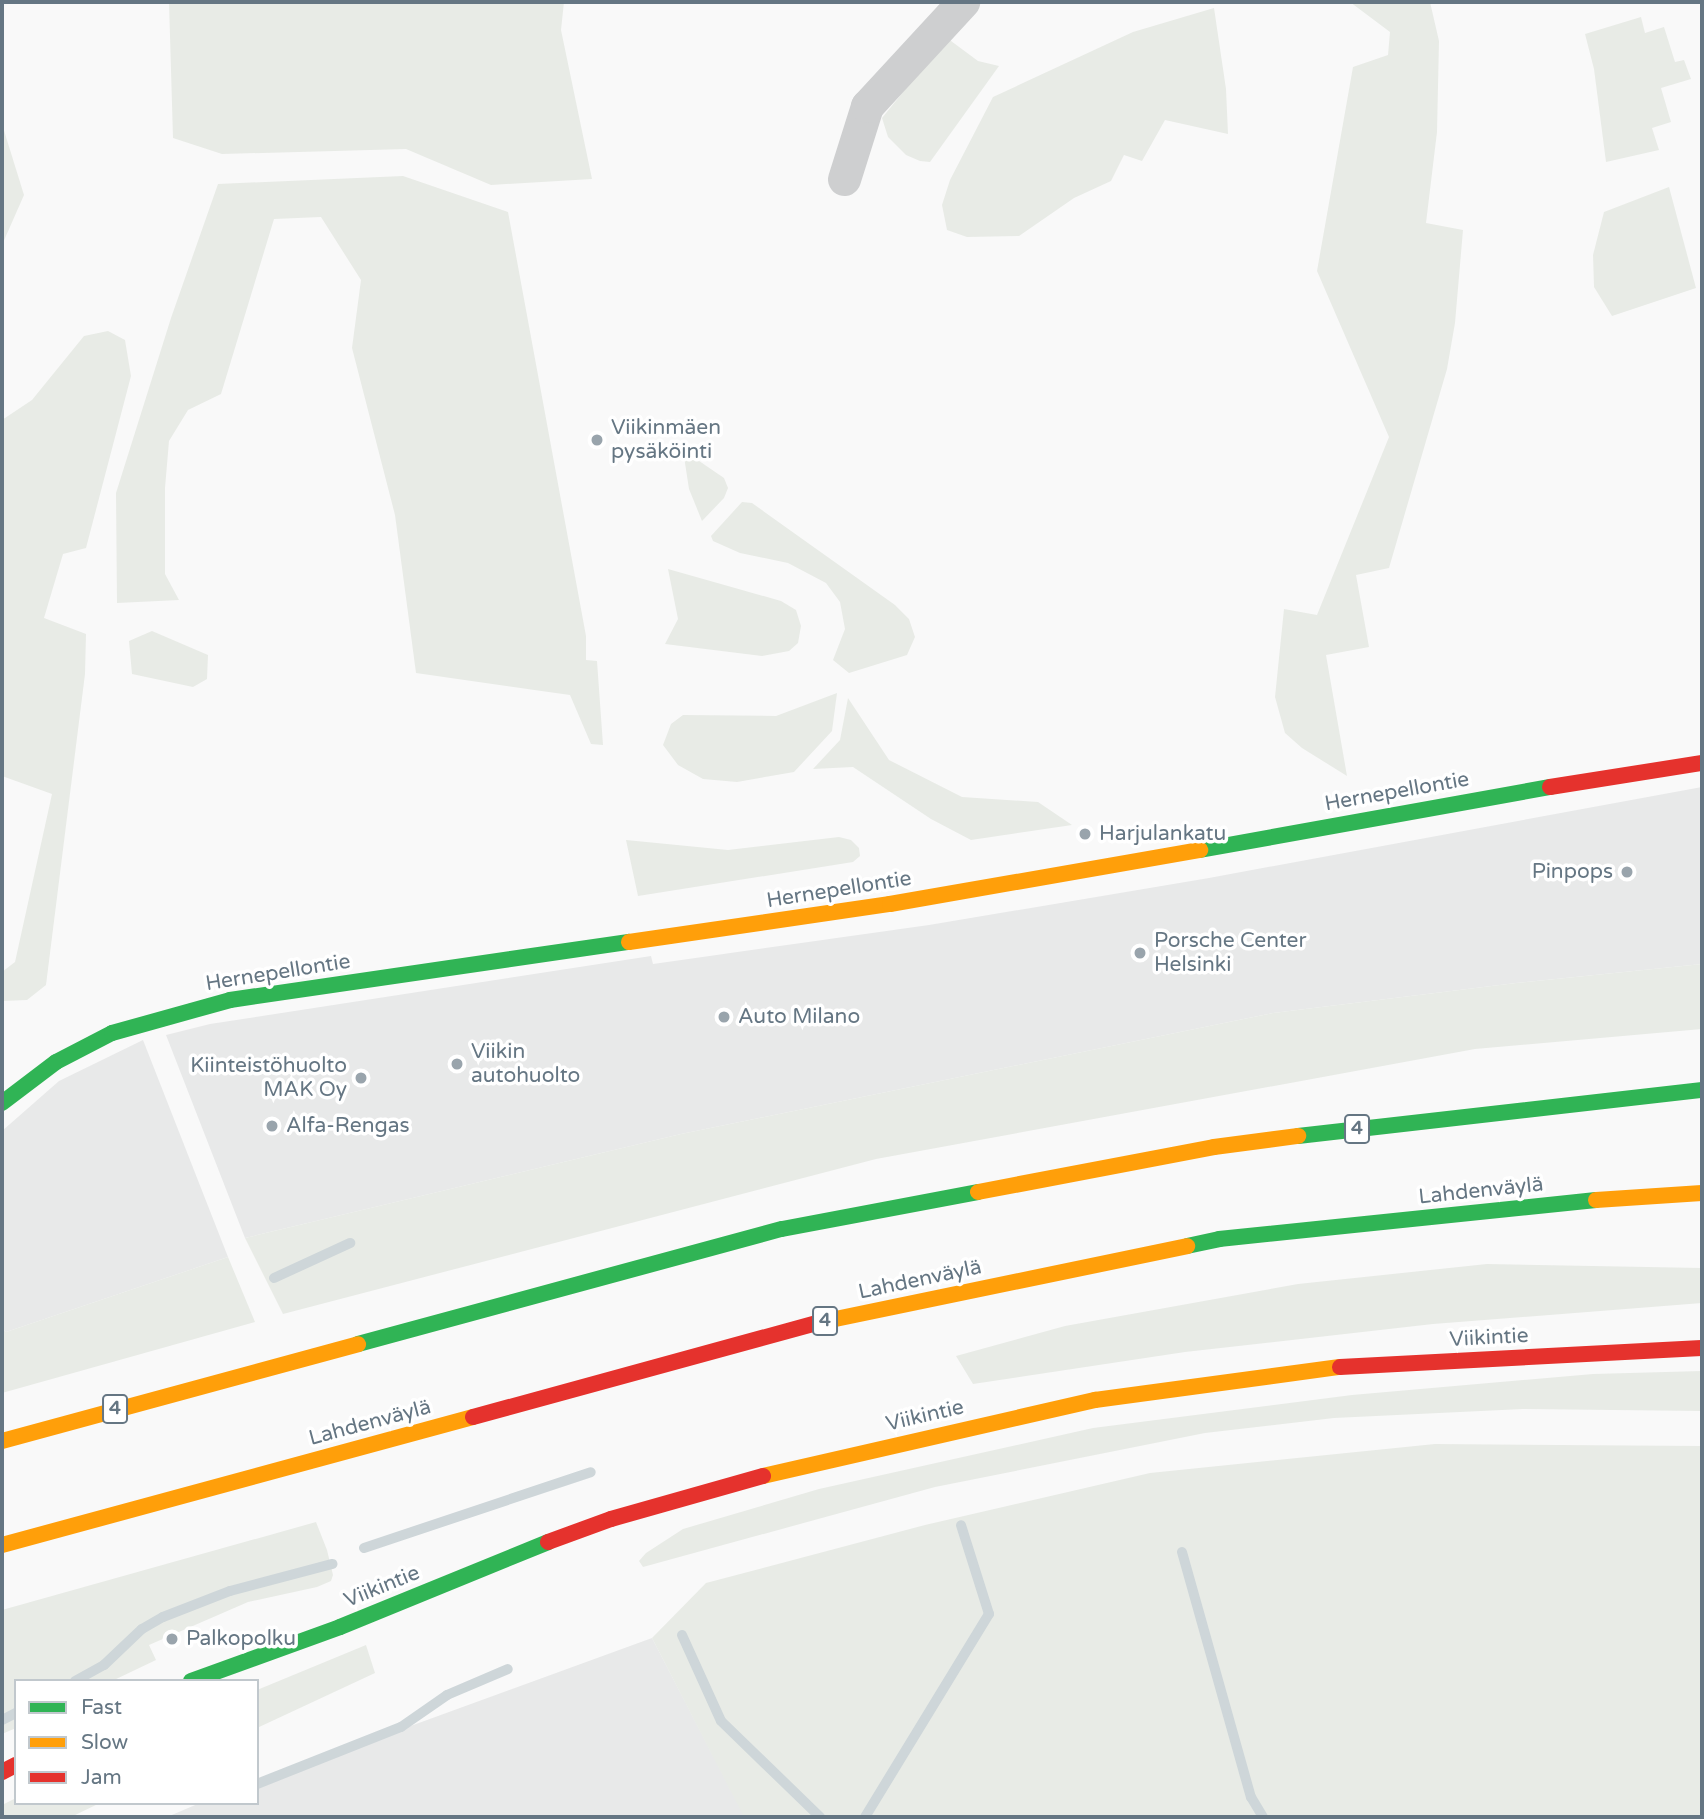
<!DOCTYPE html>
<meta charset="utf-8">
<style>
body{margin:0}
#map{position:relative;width:1704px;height:1819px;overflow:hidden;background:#f9f9f9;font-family:"Varela Round",sans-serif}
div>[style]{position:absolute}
.built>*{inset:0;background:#e8e9e9}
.green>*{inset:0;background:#e8ebe6}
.stream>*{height:10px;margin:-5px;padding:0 5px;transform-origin:5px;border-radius:5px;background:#ced6d9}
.street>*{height:33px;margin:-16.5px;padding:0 16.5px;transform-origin:16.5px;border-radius:16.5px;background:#cecfd0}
.fast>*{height:16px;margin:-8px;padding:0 8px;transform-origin:8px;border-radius:8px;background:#30b455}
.slow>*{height:16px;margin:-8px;padding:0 8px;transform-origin:8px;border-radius:8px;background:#ff9f0a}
.jam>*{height:16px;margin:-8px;padding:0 8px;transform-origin:8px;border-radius:8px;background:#e5322d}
.dots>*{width:19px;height:19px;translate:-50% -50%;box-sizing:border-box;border:4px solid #fff;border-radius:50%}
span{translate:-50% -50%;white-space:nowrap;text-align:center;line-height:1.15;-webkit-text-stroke:7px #fff;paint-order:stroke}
.shield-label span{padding:2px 5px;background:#fff;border:2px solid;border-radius:5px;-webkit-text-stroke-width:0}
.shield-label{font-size:19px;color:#657683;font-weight:700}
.poi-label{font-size:21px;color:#657683}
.left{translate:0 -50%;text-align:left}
.right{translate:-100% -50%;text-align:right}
.street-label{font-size:21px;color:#657683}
.frame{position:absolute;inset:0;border:4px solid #657683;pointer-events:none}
.legend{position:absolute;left:14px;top:1679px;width:245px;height:126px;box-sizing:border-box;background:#fff;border:2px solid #c1c8cd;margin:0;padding:9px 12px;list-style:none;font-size:21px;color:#657683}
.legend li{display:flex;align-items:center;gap:14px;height:35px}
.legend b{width:35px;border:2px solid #c1c8cd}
</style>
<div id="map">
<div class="built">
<i style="clip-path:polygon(1702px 787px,1702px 964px,1516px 983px,1273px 1013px,681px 1134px,245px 1238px,166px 1035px,210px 1024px,651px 956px,653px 964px,929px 925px,1209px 878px)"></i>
<i style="clip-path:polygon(143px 1040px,228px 1257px,6px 1332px,2px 1328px,2px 1131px,59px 1081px)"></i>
<i style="clip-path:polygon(652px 1638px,745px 1817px,167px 1817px,200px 1803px,257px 1803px,257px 1782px)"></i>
</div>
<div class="green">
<i style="clip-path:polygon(169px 2px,564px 2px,561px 30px,592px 179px,491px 185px,406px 149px,222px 154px,173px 138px)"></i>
<i style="clip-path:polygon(1350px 2px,1430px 2px,1439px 41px,1437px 132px,1426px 223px,1463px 230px,1455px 323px,1447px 369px,1389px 568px,1356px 575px,1369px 647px,1326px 655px,1347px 776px,1302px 748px,1285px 733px,1275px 697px,1284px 609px,1317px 615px,1389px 437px,1317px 271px,1353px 67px,1388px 55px,1390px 32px)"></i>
<i style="clip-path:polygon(1214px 8px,1226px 89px,1228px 134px,1165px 120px,1142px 161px,1124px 155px,1111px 181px,1074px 198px,1019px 236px,967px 237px,947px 230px,942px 205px,950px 180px,993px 97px,1133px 32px)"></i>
<i style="clip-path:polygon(1641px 17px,1645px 33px,1664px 27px,1675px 62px,1684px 60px,1691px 79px,1661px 88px,1671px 122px,1652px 128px,1659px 150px,1606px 162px,1594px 69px,1585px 34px)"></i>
<i style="clip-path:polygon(947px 38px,978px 61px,999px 66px,930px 162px,920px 161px,906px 155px,888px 137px,882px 118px)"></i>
<i style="clip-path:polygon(2px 124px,24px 195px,2px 245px)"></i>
<i style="clip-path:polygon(403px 176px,508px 212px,586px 636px,586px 660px,597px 661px,603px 745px,591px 744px,570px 695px,416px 673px,395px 515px,352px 348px,361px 280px,321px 217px,274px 219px,221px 394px,188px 410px,169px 441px,165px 488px,165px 574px,179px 600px,117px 603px,116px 493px,171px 318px,218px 184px)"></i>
<i style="clip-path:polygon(1669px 187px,1696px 288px,1612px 316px,1594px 287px,1593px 255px,1604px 212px)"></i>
<i style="clip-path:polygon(108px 331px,125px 340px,131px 376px,86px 548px,63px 554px,44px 618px,86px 634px,85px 674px,46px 985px,27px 1000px,2px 1001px,2px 972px,15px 962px,52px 794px,2px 776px,2px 420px,32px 400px,84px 336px)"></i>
<i style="clip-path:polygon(683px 450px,724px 478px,728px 488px,724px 498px,702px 521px,689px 489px)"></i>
<i style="clip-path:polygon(742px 502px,752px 503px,895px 605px,909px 619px,915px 637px,907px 655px,849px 673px,833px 660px,845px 629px,840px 602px,826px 583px,788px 563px,740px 553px,713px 541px,711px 536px)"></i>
<i style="clip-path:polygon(668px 569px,781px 601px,796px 610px,801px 626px,798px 643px,789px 651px,762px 656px,665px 644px,678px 619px)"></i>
<i style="clip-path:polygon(152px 631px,208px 655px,207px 679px,193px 687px,132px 674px,129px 641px)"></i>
<i style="clip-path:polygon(837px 693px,832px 731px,794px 772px,737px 782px,703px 779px,678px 765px,663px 745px,671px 724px,683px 715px,776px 716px)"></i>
<i style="clip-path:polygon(848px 698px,889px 760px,962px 797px,1038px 802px,1072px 825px,971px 840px,931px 819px,853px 767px,813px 769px,840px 740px)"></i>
<i style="clip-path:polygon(839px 837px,851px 840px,859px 848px,860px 856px,853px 862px,638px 896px,626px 840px,728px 850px)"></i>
<i style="clip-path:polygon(1702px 964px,1702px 1029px,1475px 1049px,876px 1159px,283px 1314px,245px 1238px,681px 1134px,1273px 1013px,1516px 983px)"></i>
<i style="clip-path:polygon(228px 1257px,255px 1322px,2px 1393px,2px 1328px,6px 1332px)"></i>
<i style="clip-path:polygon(1487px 1264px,1702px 1268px,1702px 1303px,1433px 1324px,1185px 1352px,973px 1384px,956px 1356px,1065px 1326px,1298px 1284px)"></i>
<i style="clip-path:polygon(1702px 1371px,1702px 1411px,1523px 1409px,1334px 1418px,1205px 1433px,935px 1487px,643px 1567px,639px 1561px,646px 1553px,683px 1529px,819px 1489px,1093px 1428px,1352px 1395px,1593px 1374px)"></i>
<i style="clip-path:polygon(1435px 1444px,1702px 1446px,1702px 1817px,744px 1817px,652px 1638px,706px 1583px,925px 1525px,1150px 1473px)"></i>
<i style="clip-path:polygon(316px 1522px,327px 1550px,333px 1575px,331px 1581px,317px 1587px,248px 1602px,149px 1645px,156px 1660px,112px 1681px,16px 1681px,16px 1728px,2px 1734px,2px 1610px)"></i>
<i style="clip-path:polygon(366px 1645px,375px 1673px,257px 1728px,257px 1690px)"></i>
<i style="clip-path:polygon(16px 1798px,16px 1803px,100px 1803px,71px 1817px,2px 1817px,2px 1805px)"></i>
</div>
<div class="stream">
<i style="left:274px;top:1278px;width:84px;rotate:-24.7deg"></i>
<i style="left:364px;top:1548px;width:239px;rotate:-18.5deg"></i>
<i style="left:1182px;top:1552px;width:255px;rotate:74.3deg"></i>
<i style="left:1251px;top:1797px;width:23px;rotate:59deg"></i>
<i style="left:682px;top:1635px;width:94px;rotate:65.6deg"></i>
<i style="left:721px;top:1721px;width:138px;rotate:44.1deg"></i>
<i style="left:75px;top:1681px;width:33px;rotate:-29deg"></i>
<i style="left:104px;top:1665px;width:52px;rotate:-43.5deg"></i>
<i style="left:142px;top:1629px;width:24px;rotate:-30deg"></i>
<i style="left:163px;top:1617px;width:72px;rotate:-21.2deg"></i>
<i style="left:230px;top:1591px;width:106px;rotate:-14.8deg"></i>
<i style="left:2px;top:1720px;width:16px;rotate:-27deg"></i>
<i style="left:257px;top:1784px;width:155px;rotate:-21.6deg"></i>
<i style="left:401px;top:1727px;width:56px;rotate:-34.8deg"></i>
<i style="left:447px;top:1695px;width:66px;rotate:-23.1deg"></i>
<i style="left:865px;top:1817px;width:238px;rotate:-58.6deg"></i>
<i style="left:989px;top:1614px;width:93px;rotate:-107.5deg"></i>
</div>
<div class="street">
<i style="left:844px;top:179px;width:77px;rotate:-72.5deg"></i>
<i style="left:867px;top:106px;width:142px;rotate:-47.3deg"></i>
</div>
<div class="fast">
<i style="left:1200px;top:850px;width:356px;rotate:-10.2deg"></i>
<i style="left:2px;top:1103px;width:68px;rotate:-37.2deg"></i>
<i style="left:56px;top:1062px;width:63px;rotate:-27.4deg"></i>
<i style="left:112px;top:1033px;width:123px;rotate:-15.6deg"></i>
<i style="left:230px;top:1000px;width:403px;rotate:-8.3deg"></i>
<i style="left:1298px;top:1136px;width:407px;rotate:-6.5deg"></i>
<i style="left:1187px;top:1246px;width:33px;rotate:-12deg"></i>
<i style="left:1219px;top:1239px;width:379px;rotate:-5.9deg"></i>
<i style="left:358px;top:1344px;width:439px;rotate:-15.2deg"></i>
<i style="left:782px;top:1229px;width:199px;rotate:-10.7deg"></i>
<i style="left:191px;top:1681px;width:158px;rotate:-19.9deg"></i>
<i style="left:340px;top:1627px;width:225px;rotate:-22.2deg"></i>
</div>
<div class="slow">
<i style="left:629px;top:942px;width:264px;rotate:-8.3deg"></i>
<i style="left:890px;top:904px;width:315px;rotate:-9.9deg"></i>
<i style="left:978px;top:1192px;width:240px;rotate:-10.8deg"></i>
<i style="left:1214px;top:1147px;width:85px;rotate:-7.5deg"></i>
<i style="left:1596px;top:1200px;width:106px;rotate:-3.8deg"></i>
<i style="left:821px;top:1322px;width:374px;rotate:-11.7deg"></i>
<i style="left:2px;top:1441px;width:369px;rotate:-15.2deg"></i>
<i style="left:763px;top:1476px;width:341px;rotate:-12.9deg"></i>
<i style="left:1095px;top:1400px;width:247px;rotate:-7.7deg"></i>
<i style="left:2px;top:1545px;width:488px;rotate:-15.2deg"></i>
</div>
<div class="jam">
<i style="left:1550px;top:787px;width:154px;rotate:-9deg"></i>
<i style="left:1340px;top:1367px;width:362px;rotate:-3deg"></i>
<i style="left:473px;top:1417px;width:361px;rotate:-15.3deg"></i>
<i style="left:548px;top:1542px;width:67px;rotate:-20.1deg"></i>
<i style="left:611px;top:1519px;width:158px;rotate:-15.8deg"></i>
<i style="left:2px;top:1772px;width:16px;rotate:-27deg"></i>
</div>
<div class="dots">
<i style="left:597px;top:440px;background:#99a4ac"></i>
<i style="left:1085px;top:834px;background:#99a4ac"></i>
<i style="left:1627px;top:872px;background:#99a4ac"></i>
<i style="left:1140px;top:953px;background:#99a4ac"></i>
<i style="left:724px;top:1017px;background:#99a4ac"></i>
<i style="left:457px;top:1064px;background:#99a4ac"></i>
<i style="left:361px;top:1078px;background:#99a4ac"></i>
<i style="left:272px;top:1126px;background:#99a4ac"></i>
<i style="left:172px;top:1639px;background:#99a4ac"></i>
</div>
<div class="shield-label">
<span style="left:1357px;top:1129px">4</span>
<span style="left:825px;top:1321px">4</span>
<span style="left:115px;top:1409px">4</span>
</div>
<div class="poi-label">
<span class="left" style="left:611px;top:440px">Viikinmäen<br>pysäköinti</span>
<span class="left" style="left:1099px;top:834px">Harjulankatu</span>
<span class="right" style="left:1613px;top:872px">Pinpops</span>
<span class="left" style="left:1154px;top:953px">Porsche Center<br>Helsinki</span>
<span class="left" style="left:738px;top:1017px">Auto Milano</span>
<span class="left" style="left:471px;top:1064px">Viikin<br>autohuolto</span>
<span class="right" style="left:347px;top:1078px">Kiinteistöhuolto<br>MAK Oy</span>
<span class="left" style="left:286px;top:1126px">Alfa-Rengas</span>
<span class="left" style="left:186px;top:1639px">Palkopolku</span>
</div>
<div class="street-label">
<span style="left:1397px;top:792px;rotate:-10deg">Hernepellontie</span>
<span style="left:839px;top:890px;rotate:-9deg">Hernepellontie</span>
<span style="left:278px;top:973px;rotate:-9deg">Hernepellontie</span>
<span style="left:1481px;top:1191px;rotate:-6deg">Lahdenväylä</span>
<span style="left:920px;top:1280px;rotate:-12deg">Lahdenväylä</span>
<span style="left:1489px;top:1338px;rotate:-3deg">Viikintie</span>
<span style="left:925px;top:1416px;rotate:-13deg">Viikintie</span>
<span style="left:370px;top:1423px;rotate:-15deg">Lahdenväylä</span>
<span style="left:382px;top:1587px;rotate:-22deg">Viikintie</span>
</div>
<div class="frame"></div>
<ul class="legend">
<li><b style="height:9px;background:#30b455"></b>Fast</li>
<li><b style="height:9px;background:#ff9f0a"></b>Slow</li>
<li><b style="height:9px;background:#e5322d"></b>Jam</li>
</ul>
</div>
